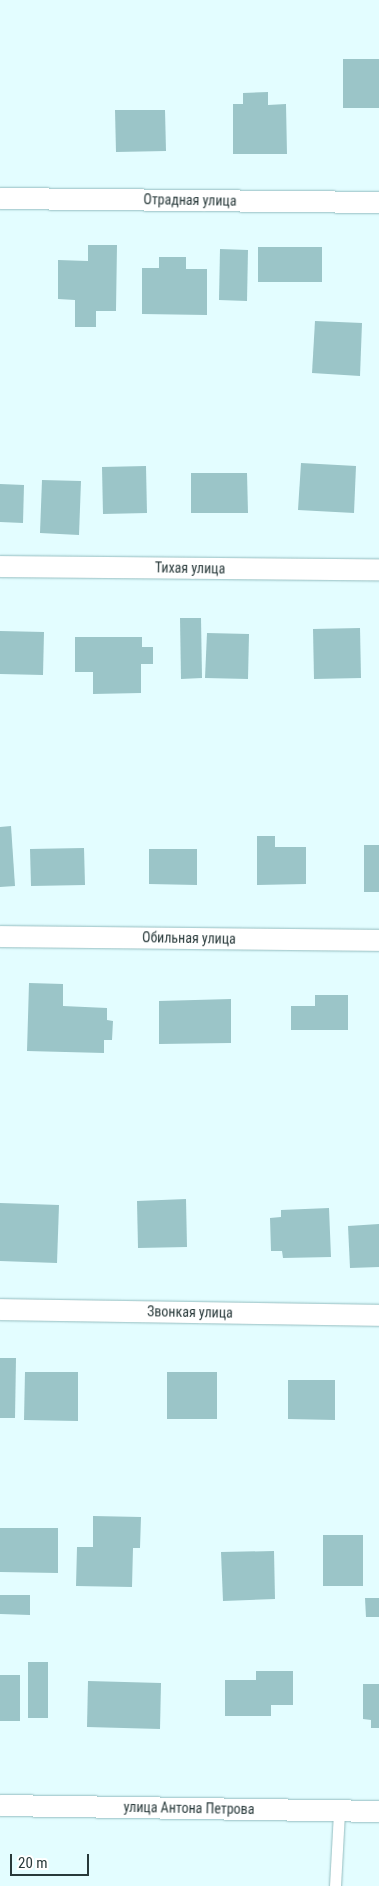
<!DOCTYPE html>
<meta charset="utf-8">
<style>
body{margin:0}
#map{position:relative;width:379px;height:1886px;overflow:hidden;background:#e3fdff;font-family:"Roboto Condensed",sans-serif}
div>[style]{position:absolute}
.building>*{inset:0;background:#9bc5c8}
.roads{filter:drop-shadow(0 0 1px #94bdc0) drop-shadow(0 0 1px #94bdc0)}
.service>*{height:11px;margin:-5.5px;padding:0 5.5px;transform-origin:5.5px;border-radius:5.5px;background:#fff}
.minor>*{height:21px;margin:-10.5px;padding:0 10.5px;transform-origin:10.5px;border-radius:10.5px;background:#fff}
span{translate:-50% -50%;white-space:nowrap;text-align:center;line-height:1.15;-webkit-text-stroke:5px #fff;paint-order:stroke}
.street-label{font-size:14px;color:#28393a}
.scale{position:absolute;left:10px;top:1854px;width:79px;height:22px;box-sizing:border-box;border:2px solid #28393a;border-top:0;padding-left:6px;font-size:15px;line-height:18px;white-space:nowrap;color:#28393a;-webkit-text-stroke:4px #fff;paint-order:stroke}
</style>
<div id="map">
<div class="building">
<i style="clip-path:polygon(343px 59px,379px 59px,379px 108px,343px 108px)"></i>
<i style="clip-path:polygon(268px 92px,268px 105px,286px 104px,287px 154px,233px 154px,233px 104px,243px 104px,243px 93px)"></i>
<i style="clip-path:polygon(115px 110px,165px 110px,166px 151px,116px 152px)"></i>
<i style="clip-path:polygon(88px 245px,117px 245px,116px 311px,96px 311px,96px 327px,75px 327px,75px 300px,58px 299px,58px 260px,88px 261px)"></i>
<i style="clip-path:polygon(258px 247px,322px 247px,322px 282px,258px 282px)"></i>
<i style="clip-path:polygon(220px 249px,248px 250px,247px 301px,219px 300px)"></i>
<i style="clip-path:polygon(159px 257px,186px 257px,186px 269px,207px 269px,207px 315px,142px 314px,142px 268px,159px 268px)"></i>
<i style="clip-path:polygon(315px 321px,362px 323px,360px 376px,312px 373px)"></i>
<i style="clip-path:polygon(301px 463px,356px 466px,354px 513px,298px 510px)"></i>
<i style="clip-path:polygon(146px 466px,147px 513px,103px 514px,102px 467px)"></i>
<i style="clip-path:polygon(191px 473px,247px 473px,248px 513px,191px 513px)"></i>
<i style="clip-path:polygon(42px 480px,81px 481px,79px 535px,40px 533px)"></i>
<i style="clip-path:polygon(0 484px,24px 485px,23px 523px,0 522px)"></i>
<i style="clip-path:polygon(180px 618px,201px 618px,202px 678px,181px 679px)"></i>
<i style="clip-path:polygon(360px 628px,361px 678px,314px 679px,313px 629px)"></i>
<i style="clip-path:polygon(0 631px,44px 632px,43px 675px,0 674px)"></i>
<i style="clip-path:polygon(207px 633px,249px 634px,248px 679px,205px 678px)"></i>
<i style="clip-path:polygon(75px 637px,142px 637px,142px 647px,153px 647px,153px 664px,141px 664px,141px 693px,93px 694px,93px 672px,75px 672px)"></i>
<i style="clip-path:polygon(11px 826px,15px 886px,0 887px,0 827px)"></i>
<i style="clip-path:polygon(257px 836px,275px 836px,275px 847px,306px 847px,306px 884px,257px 885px)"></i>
<i style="clip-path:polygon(364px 845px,379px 845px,379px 892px,364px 892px)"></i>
<i style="clip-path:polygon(84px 848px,85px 885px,31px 886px,30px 849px)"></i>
<i style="clip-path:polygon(149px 849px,197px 849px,197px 885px,149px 884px)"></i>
<i style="clip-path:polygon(29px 983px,63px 984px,63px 1006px,107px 1008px,107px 1020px,113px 1021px,112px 1040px,104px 1040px,104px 1053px,27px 1051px)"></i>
<i style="clip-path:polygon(315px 995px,348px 995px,348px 1030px,291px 1030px,291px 1006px,315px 1006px)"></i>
<i style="clip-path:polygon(231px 999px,231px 1043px,159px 1044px,159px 1001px)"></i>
<i style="clip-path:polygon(186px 1199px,187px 1247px,138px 1248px,137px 1201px)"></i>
<i style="clip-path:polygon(0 1203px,59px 1205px,57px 1263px,0 1261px)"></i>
<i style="clip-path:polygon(329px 1208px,331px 1257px,283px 1258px,282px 1251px,271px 1251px,270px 1218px,281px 1217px,281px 1210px)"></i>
<i style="clip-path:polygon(379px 1224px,379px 1267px,350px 1268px,348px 1226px)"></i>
<i style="clip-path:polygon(0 1358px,16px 1358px,15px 1418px,0 1418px)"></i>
<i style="clip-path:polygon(25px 1372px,78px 1372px,78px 1421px,24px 1420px)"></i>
<i style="clip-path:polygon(167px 1372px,217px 1372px,217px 1419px,167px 1419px)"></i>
<i style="clip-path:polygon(288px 1380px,335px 1380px,335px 1420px,288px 1419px)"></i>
<i style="clip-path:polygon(93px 1516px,141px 1517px,140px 1548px,133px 1548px,132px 1587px,76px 1586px,77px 1547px,93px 1547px)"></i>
<i style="clip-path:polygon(0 1528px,58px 1528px,58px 1573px,0 1572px)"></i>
<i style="clip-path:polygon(323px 1535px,363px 1535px,363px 1586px,323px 1586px)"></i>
<i style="clip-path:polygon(274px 1551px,275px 1599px,223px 1601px,221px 1552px)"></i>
<i style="clip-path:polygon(0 1595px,30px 1595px,30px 1615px,0 1614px)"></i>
<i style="clip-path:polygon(365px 1598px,379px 1598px,379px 1617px,366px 1617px)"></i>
<i style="clip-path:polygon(28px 1662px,48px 1662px,48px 1718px,28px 1718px)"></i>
<i style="clip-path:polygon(256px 1671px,293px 1671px,293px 1705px,271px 1705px,271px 1716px,225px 1716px,225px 1680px,256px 1680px)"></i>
<i style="clip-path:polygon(0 1675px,20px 1675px,20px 1721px,0 1721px)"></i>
<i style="clip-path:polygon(88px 1681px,161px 1683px,160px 1729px,87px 1727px)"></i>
<i style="clip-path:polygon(363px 1684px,379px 1684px,379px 1728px,371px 1728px,371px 1720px,363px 1719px)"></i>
</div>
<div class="roads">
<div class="service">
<i style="left:335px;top:1886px;width:75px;rotate:-86.9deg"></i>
</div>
<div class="minor">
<i style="left:0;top:198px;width:379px;rotate:0.6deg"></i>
<i style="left:0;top:566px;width:379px;rotate:0.5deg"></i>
<i style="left:0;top:936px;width:379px;rotate:0.6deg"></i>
<i style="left:0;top:1309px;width:379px;rotate:0.9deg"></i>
<i style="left:0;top:1805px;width:379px;rotate:0.9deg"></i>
</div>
</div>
<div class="street-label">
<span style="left:190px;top:200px;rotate:1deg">Отрадная улица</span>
<span style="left:190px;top:568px;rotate:1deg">Тихая улица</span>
<span style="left:189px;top:938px;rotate:1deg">Обильная улица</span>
<span style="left:190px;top:1312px;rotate:1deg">Звонкая улица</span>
<span style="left:189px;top:1808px;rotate:1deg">улица Антона Петрова</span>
</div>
<div class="scale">20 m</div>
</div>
